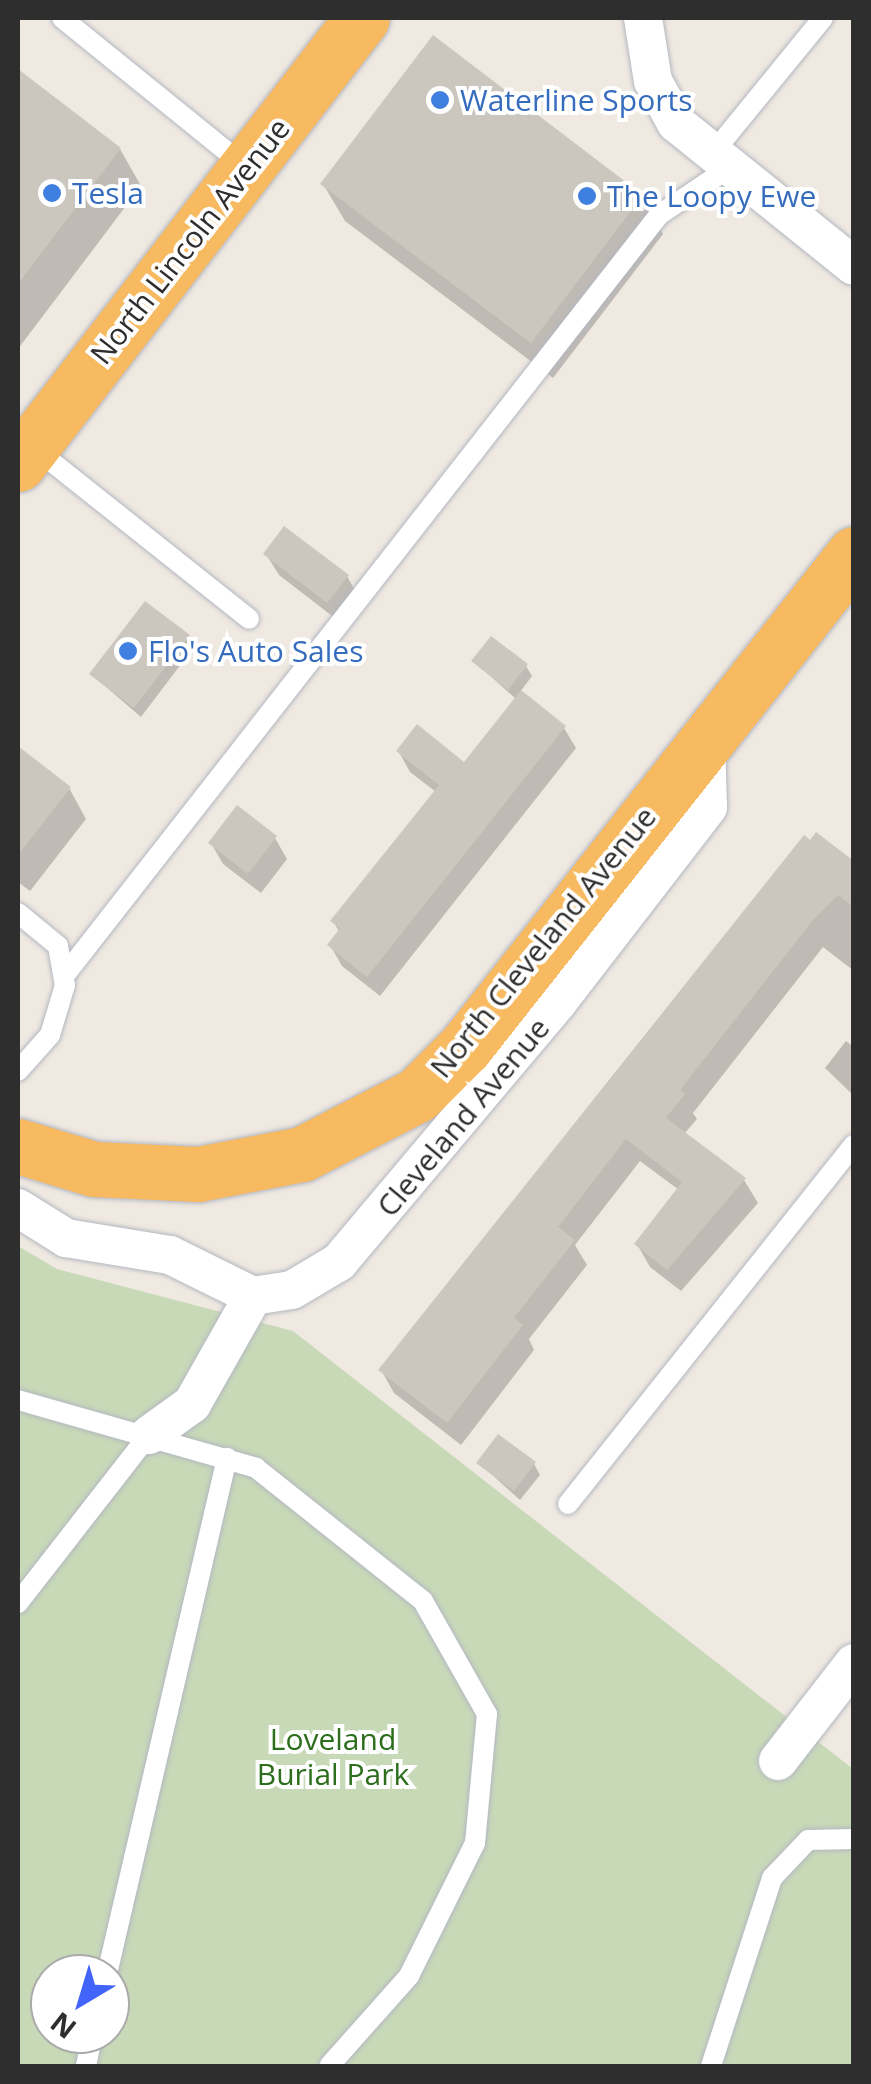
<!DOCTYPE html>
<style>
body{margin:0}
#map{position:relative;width:871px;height:2084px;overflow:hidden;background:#efe9e1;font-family:"Open Sans",sans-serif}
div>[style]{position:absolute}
.cemetery>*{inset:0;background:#c8d9b8}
.shadow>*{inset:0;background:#0003}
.building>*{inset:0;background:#cbc7bf}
.roads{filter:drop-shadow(0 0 2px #b4b7c1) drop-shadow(0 0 2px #b4b7c1)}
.service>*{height:20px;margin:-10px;padding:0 10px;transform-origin:10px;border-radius:10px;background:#fff}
.minor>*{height:38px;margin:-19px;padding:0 19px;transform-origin:19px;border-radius:19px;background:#fff}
.trunk>*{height:55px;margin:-27.5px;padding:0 27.5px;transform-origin:27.5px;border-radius:27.5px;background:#f8ba60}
.dots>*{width:28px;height:28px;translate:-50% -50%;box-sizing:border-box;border:5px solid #fff;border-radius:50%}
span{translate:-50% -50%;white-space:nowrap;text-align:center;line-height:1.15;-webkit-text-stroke:8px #fff;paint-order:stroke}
.shop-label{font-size:30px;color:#366cbe}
.left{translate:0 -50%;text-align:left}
.street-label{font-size:30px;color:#2e2e2e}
.park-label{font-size:30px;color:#2c6e1b}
.frame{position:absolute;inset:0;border:20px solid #2e2e2e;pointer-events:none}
.north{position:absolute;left:30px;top:1954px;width:100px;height:100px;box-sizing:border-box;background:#fff;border:2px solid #ababab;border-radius:50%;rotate:218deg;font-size:28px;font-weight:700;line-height:40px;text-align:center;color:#2e2e2e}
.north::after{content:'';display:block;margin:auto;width:35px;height:45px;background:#4264fb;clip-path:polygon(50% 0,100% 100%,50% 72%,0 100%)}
</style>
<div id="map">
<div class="cemetery">
<i style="clip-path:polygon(evenodd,18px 1246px,57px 1269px,293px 1331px,853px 1769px,853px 2066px,18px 2066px,18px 1246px,50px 1974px,110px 1974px,110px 2034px,50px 2034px,50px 1974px)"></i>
</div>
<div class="shadow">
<i style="clip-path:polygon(18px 72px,120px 149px,141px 186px,18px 349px)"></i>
<i style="clip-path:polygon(323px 184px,641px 197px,663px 234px,553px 378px,345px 221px)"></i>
<i style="clip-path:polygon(266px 554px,347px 576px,359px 598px,340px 622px,279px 575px)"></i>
<i style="clip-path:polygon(188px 637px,194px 647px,141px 717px,92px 675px)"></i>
<i style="clip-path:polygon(474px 661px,526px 666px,532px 676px,520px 692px,564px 728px,576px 748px,380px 996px,342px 966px,330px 945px,340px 933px,333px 921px,436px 792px,410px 772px,399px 752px,465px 765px,517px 700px)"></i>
<i style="clip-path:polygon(18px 749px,69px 788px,86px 819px,30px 891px,18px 882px)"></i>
<i style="clip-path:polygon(275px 838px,287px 859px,261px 893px,223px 864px,211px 843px)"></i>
<i style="clip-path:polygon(854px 865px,854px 971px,823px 947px,693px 1113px,697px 1119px,684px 1134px,744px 1180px,758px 1203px,681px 1291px,650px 1267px,637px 1244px,679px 1190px,640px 1161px,575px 1245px,587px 1265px,529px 1339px,534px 1350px,461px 1445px,394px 1393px,381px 1370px)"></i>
<i style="clip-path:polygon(846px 1041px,854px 1047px,854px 1096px,825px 1068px)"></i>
<i style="clip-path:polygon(479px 1463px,534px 1464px,540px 1475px,520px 1500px)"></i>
</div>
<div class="building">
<i style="clip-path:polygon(433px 35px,643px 195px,531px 343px,320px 184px)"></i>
<i style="clip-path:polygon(18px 69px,121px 148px,18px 284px)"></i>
<i style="clip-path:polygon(284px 526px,349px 575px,327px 603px,263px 554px)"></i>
<i style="clip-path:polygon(145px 601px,190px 635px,134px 708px,89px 674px)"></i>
<i style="clip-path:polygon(491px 636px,528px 664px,508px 690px,471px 661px)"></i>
<i style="clip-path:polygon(521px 690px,566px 726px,367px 977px,327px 945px,340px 928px,330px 921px,439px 785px,396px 751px,417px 724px,464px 762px)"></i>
<i style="clip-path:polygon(18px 746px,71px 787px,18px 855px)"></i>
<i style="clip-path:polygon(237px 805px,277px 836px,248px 874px,208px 843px)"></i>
<i style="clip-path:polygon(816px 832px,854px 861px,854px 907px,838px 895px,813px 920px,680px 1090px,685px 1094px,666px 1118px,746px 1178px,667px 1270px,634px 1244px,682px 1182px,626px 1139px,558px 1227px,575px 1240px,514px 1318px,523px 1325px,447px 1423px,378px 1370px,804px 835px,810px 840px)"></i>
<i style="clip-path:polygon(498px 1434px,536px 1462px,514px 1491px,476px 1463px)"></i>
</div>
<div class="roads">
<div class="service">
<i style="left:62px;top:18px;width:235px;rotate:39deg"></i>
<i style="left:712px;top:154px;width:176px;rotate:-50.8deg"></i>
<i style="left:33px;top:447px;width:276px;rotate:38.5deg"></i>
<i style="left:18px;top:913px;width:52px;rotate:39.5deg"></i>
<i style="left:58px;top:946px;width:40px;rotate:80deg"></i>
<i style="left:65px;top:985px;width:52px;rotate:106.7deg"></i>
<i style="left:50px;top:1035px;width:48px;rotate:131.6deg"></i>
<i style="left:64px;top:976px;width:966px;rotate:-51.98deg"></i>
<i style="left:659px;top:215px;width:84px;rotate:-33.9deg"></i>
<i style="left:18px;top:1400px;width:248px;rotate:15.9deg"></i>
<i style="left:256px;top:1468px;width:213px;rotate:38.5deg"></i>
<i style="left:423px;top:1601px;width:130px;rotate:60.5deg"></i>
<i style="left:487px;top:1714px;width:130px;rotate:95.3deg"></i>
<i style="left:475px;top:1843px;width:148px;rotate:116.4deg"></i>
<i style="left:409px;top:1976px;width:120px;rotate:131.6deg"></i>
<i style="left:568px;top:1504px;width:459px;rotate:-51.5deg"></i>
<i style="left:18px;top:1603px;width:213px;rotate:-52.1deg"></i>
<i style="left:107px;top:1974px;width:530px;rotate:-76.91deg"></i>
<i style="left:86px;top:2066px;width:33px;rotate:-78deg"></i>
<i style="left:711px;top:2066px;width:198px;rotate:-72deg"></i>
<i style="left:772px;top:1878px;width:52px;rotate:-46.5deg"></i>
<i style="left:808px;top:1840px;width:46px;rotate:-1.2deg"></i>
</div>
<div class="minor">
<i style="left:643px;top:18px;width:64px;rotate:81deg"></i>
<i style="left:653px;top:81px;width:48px;rotate:61.3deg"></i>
<i style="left:676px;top:123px;width:228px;rotate:38.8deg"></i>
<i style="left:18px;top:1208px;width:57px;rotate:32deg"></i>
<i style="left:66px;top:1238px;width:105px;rotate:9.3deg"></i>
<i style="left:170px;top:1255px;width:93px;rotate:26.3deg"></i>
<i style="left:253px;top:1296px;width:39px;rotate:-9deg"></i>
<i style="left:292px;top:1290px;width:55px;rotate:-30.8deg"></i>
<i style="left:339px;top:1262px;width:340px;rotate:-49.9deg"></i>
<i style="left:558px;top:1002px;width:246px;rotate:-52.4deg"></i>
<i style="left:708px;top:807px;width:67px;rotate:-91.7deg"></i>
<i style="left:149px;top:1435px;width:53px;rotate:-35.8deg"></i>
<i style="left:192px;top:1404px;width:124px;rotate:-60.5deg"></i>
<i style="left:778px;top:1761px;width:124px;rotate:-52.2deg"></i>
</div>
<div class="trunk">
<i style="left:18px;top:464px;width:563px;rotate:-52.36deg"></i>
<i style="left:18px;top:1146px;width:79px;rotate:16.8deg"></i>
<i style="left:94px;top:1169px;width:104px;rotate:2.8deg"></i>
<i style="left:198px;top:1174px;width:106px;rotate:-10.9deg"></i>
<i style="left:302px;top:1154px;width:129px;rotate:-27.2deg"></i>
<i style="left:417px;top:1095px;width:68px;rotate:-45deg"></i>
<i style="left:465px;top:1047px;width:628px;rotate:-51.72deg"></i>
</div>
</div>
<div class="dots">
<i style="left:440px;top:100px;background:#3f7fe0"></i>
<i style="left:52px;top:193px;background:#3f7fe0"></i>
<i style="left:587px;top:196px;background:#3f7fe0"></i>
<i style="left:128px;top:651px;background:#3f7fe0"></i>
</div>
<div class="shop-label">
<span class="left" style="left:460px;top:100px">Waterline Sports</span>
<span class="left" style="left:72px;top:193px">Tesla</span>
<span class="left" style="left:607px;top:196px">The Loopy Ewe</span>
<span class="left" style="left:148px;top:651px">Flo's Auto Sales</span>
</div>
<div class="street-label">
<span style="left:190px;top:241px;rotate:-52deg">North Lincoln Avenue</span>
<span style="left:543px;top:942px;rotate:-51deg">North Cleveland Avenue</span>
<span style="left:463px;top:1117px;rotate:-50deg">Cleveland Avenue</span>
</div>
<div class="park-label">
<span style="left:333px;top:1756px">Loveland<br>Burial Park</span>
</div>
<div class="frame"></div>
<div class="north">N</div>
</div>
